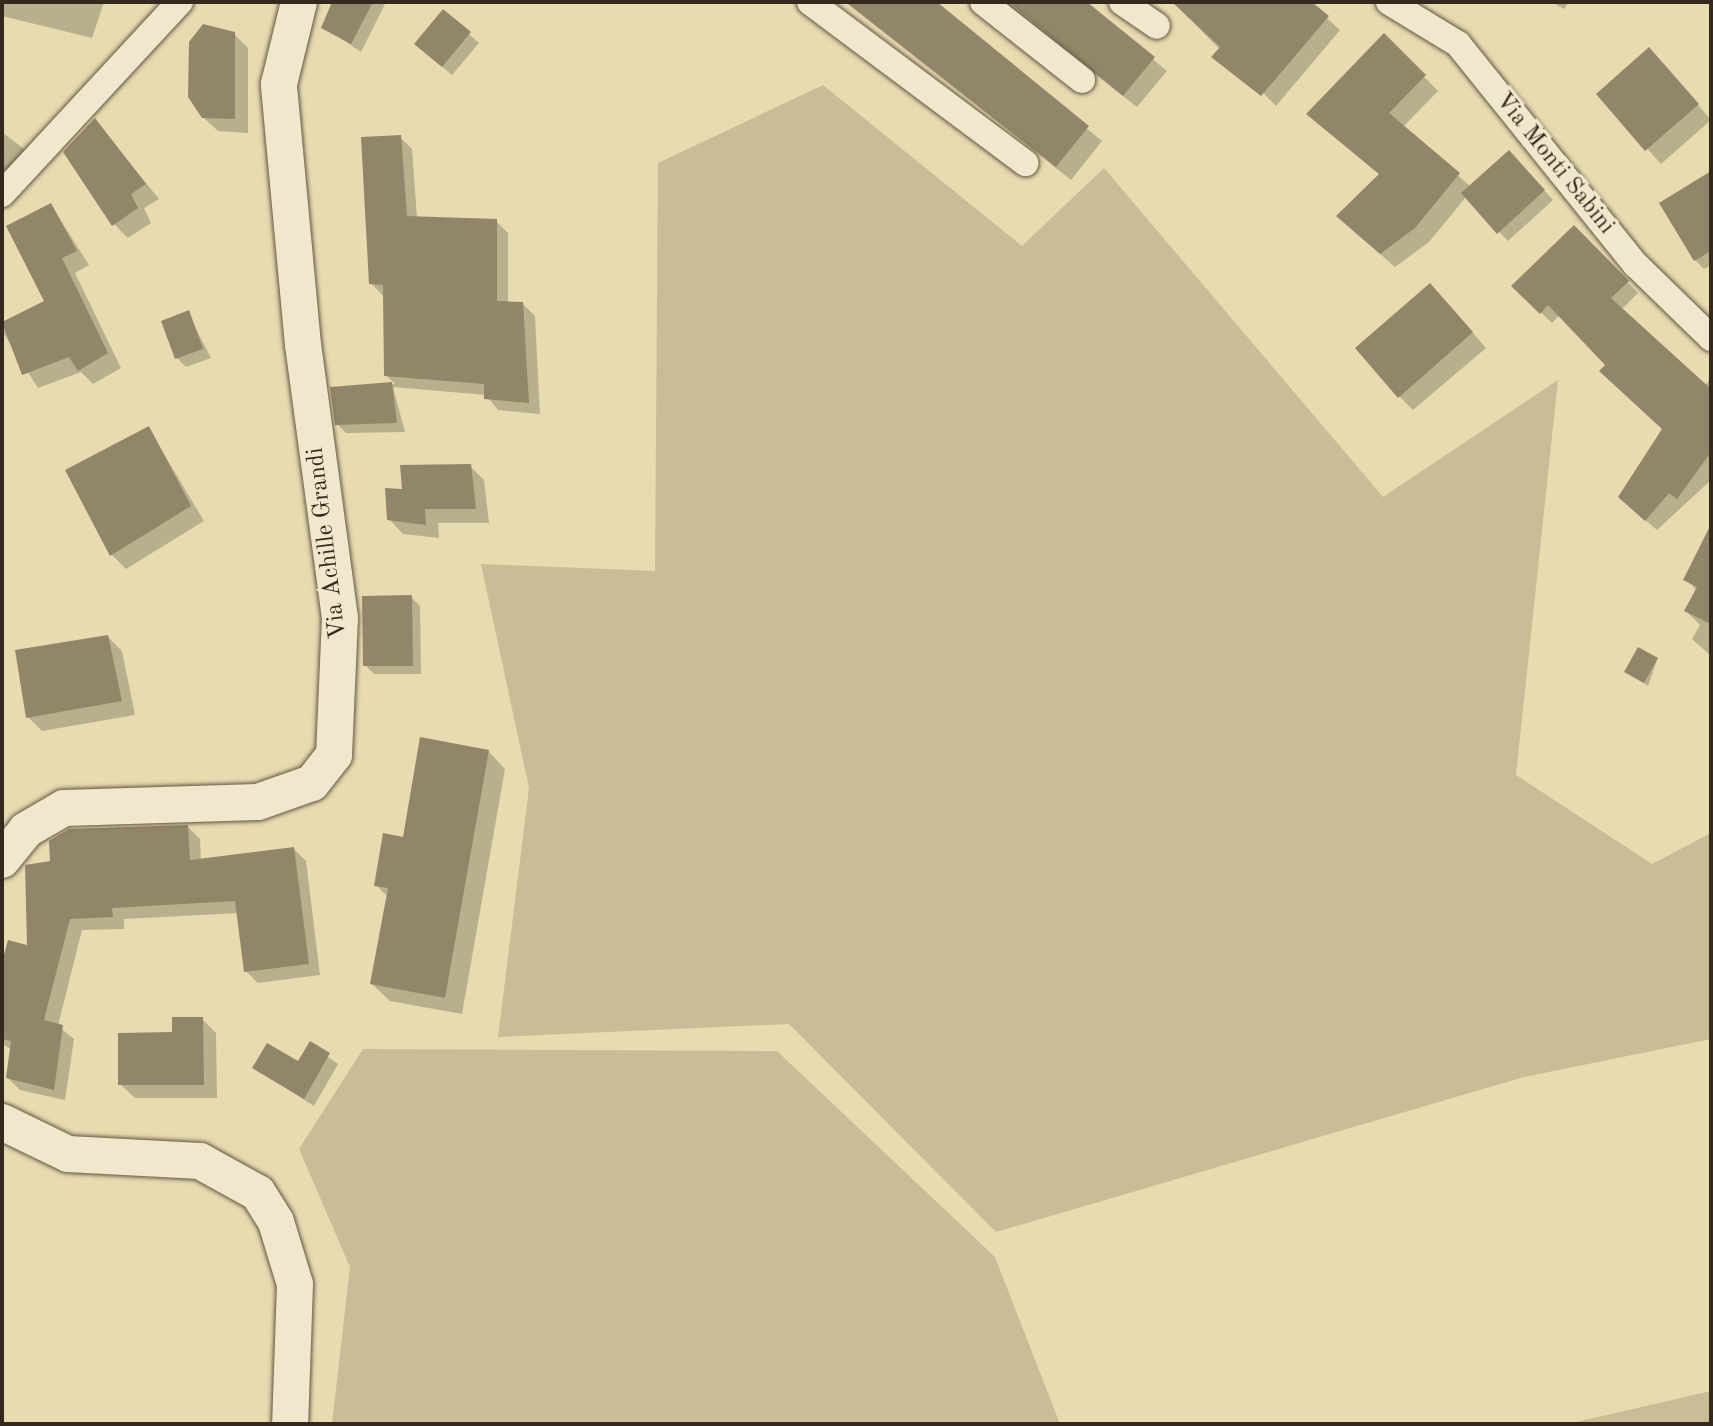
<!DOCTYPE html>
<style>
body{margin:0}
#map{position:relative;width:1713px;height:1426px;overflow:hidden;background:#e7dbb0;font-family:"Old Standard TT",serif}
div>[style]{position:absolute}
.green>*{inset:0;background:#c9bd97}
.shadow>*{inset:0;background:#0003}
.building>*{inset:0;background:#92866a}
.roads{filter:drop-shadow(0 0 2px #625642) drop-shadow(0 0 2px #625642)}
.street>*{height:26px;margin:-13px;padding:0 13px;transform-origin:13px;border-radius:13px;background:#efe8cc}
.secondary>*{height:36px;margin:-18px;padding:0 18px;transform-origin:18px;border-radius:18px;background:#efe8cc}
span{translate:-50% -50%;white-space:nowrap;text-align:center;line-height:1.15;-webkit-text-stroke:7px #efe8cc;paint-order:stroke}
.street-label{font-size:24px;color:#35291e}
.frame{position:absolute;inset:0;border:4px solid #35291e;pointer-events:none}
</style>
<div id="map">
<div class="green">
<i style="clip-path:polygon(823px 85px,1022px 246px,1104px 168px,1383px 497px,1558px 380px,1516px 775px,1652px 864px,1711px 833px,1711px 1039px,1524px 1077px,996px 1232px,789px 1024px,498px 1037px,529px 788px,481px 564px,655px 571px,658px 163px)"></i>
<i style="clip-path:polygon(363px 1049px,777px 1051px,995px 1257px,1060px 1424px,332px 1424px,350px 1267px,299px 1149px)"></i>
<i style="clip-path:polygon(1711px 1391px,1711px 1424px,1568px 1424px)"></i>
</div>
<div class="shadow">
<i style="clip-path:polygon(2px 2px,104px 2px,92px 38px,2px 16px)"></i>
<i style="clip-path:polygon(338px 2px,386px 2px,361px 52px,324px 27px)"></i>
<i style="clip-path:polygon(845px 2px,935px 2px,1102px 141px,1071px 180px)"></i>
<i style="clip-path:polygon(1002px 2px,1083px 2px,1167px 71px,1137px 107px)"></i>
<i style="clip-path:polygon(1173px 2px,1309px 2px,1340px 30px,1276px 106px)"></i>
<i style="clip-path:polygon(1552px 2px,1569px 2px,1564px 9px)"></i>
<i style="clip-path:polygon(444px 12px,479px 43px,452px 75px,425px 53px)"></i>
<i style="clip-path:polygon(234px 34px,248px 48px,248px 133px,218px 131px,203px 117px)"></i>
<i style="clip-path:polygon(1384px 36px,1438px 91px,1403px 127px,1471px 187px,1518px 162px,1553px 200px,1508px 241px,1466px 197px,1429px 242px,1395px 267px,1353px 230px,1381px 176px,1323px 127px)"></i>
<i style="clip-path:polygon(1663px 64px,1711px 120px,1661px 164px,1599px 94px)"></i>
<i style="clip-path:polygon(95px 120px,159px 199px,144px 208px,151px 223px,128px 238px,114px 224px)"></i>
<i style="clip-path:polygon(2px 132px,28px 152px,13px 176px,2px 169px)"></i>
<i style="clip-path:polygon(400px 137px,412px 149px,417px 218px,496px 221px,508px 233px,508px 303px,523px 304px,535px 316px,540px 414px,498px 410px,486px 395px,393px 387px,405px 432px,346px 433px,337px 424px,332px 389px,395px 384px,386px 375px,383px 296px,371px 283px)"></i>
<i style="clip-path:polygon(1711px 175px,1711px 265px,1704px 269px,1695px 260px)"></i>
<i style="clip-path:polygon(51px 205px,89px 265px,75px 273px,121px 368px,93px 384px,81px 372px,38px 388px,2px 331px,2px 324px,47px 302px)"></i>
<i style="clip-path:polygon(1574px 228px,1638px 293px,1621px 310px,1705px 386px,1711px 377px,1711px 480px,1657px 530px,1631px 508px,1637px 468px,1664px 429px,1560px 315px,1552px 323px,1514px 286px)"></i>
<i style="clip-path:polygon(1444px 300px,1486px 348px,1413px 410px,1399px 396px)"></i>
<i style="clip-path:polygon(188px 313px,211px 358px,186px 367px,177px 358px)"></i>
<i style="clip-path:polygon(149px 429px,204px 521px,126px 569px,112px 555px)"></i>
<i style="clip-path:polygon(470px 466px,484px 480px,489px 523px,438px 523px,439px 538px,403px 534px,389px 519px,404px 491px)"></i>
<i style="clip-path:polygon(1711px 548px,1711px 656px,1692px 639px,1700px 625px,1686px 611px,1697px 591px,1686px 579px)"></i>
<i style="clip-path:polygon(411px 597px,420px 606px,421px 674px,374px 674px,365px 665px)"></i>
<i style="clip-path:polygon(108px 637px,122px 651px,135px 715px,42px 731px,28px 717px)"></i>
<i style="clip-path:polygon(1657px 660px,1648px 686px,1626px 672px)"></i>
<i style="clip-path:polygon(488px 751px,505px 769px,462px 1014px,390px 1001px,372px 984px,388px 897px,376px 885px,405px 839px)"></i>
<i style="clip-path:polygon(188px 827px,200px 839px,201px 861px,294px 849px,306px 861px,320px 975px,258px 983px,246px 971px,239px 913px,124px 919px,124px 929px,82px 930px,58px 1026px,74px 1039px,65px 1100px,20px 1090px,8px 1078px,12px 1050px,2px 1044px,2px 970px)"></i>
<i style="clip-path:polygon(202px 1019px,216px 1033px,217px 1098px,135px 1098px,120px 1084px)"></i>
<i style="clip-path:polygon(310px 1044px,338px 1064px,314px 1106px,254px 1068px,299px 1064px)"></i>
</div>
<div class="building">
<i style="clip-path:polygon(332px 2px,373px 2px,351px 44px,321px 28px)"></i>
<i style="clip-path:polygon(846px 2px,937px 2px,1089px 126px,1056px 167px)"></i>
<i style="clip-path:polygon(1009px 2px,1087px 2px,1155px 57px,1123px 96px)"></i>
<i style="clip-path:polygon(1172px 2px,1312px 2px,1329px 16px,1261px 96px,1211px 57px,1220px 47px)"></i>
<i style="clip-path:polygon(443px 9px,471px 32px,442px 67px,414px 44px)"></i>
<i style="clip-path:polygon(203px 24px,235px 32px,235px 119px,202px 118px,188px 97px,189px 42px)"></i>
<i style="clip-path:polygon(1384px 33px,1426px 75px,1389px 113px,1460px 173px,1415px 228px,1380px 254px,1336px 216px,1379px 174px,1306px 114px)"></i>
<i style="clip-path:polygon(1649px 47px,1699px 104px,1645px 151px,1596px 94px)"></i>
<i style="clip-path:polygon(95px 118px,146px 184px,131px 194px,138px 208px,112px 226px,63px 152px)"></i>
<i style="clip-path:polygon(401px 135px,407px 216px,497px 219px,497px 301px,523px 302px,529px 403px,484px 399px,484px 384px,384px 376px,383px 285px,369px 284px,361px 137px)"></i>
<i style="clip-path:polygon(1509px 150px,1545px 190px,1497px 234px,1461px 193px)"></i>
<i style="clip-path:polygon(1711px 171px,1711px 251px,1694px 261px,1659px 203px)"></i>
<i style="clip-path:polygon(51px 203px,77px 251px,62px 258px,108px 353px,78px 371px,69px 357px,22px 375px,2px 322px,44px 301px,6px 226px)"></i>
<i style="clip-path:polygon(1574px 225px,1629px 281px,1611px 298px,1711px 389px,1711px 452px,1677px 499px,1669px 493px,1645px 521px,1618px 497px,1662px 429px,1599px 371px,1605px 365px,1548px 305px,1540px 314px,1511px 286px)"></i>
<i style="clip-path:polygon(1430px 283px,1473px 332px,1398px 398px,1355px 348px)"></i>
<i style="clip-path:polygon(189px 310px,203px 349px,175px 359px,161px 321px)"></i>
<i style="clip-path:polygon(392px 382px,397px 423px,335px 425px,330px 387px)"></i>
<i style="clip-path:polygon(149px 426px,191px 506px,110px 556px,65px 470px)"></i>
<i style="clip-path:polygon(471px 464px,476px 509px,425px 509px,426px 525px,387px 520px,385px 488px,402px 489px,400px 465px)"></i>
<i style="clip-path:polygon(1711px 524px,1711px 624px,1684px 611px,1697px 587px,1683px 580px)"></i>
<i style="clip-path:polygon(412px 595px,413px 666px,363px 666px,362px 596px)"></i>
<i style="clip-path:polygon(108px 635px,122px 701px,26px 718px,15px 650px)"></i>
<i style="clip-path:polygon(1638px 647px,1658px 658px,1644px 683px,1624px 672px)"></i>
<i style="clip-path:polygon(420px 737px,489px 750px,445px 998px,370px 984px,388px 888px,374px 886px,383px 833px,403px 837px)"></i>
<i style="clip-path:polygon(188px 825px,190px 860px,294px 847px,309px 964px,244px 972px,235px 901px,112px 908px,113px 917px,70px 919px,44px 1020px,63px 1025px,54px 1090px,6px 1078px,11px 1041px,2px 1039px,2px 962px,8px 940px,27px 945px,25px 865px,50px 861px,49px 841px,69px 829px)"></i>
<i style="clip-path:polygon(172px 1017px,203px 1017px,204px 1085px,118px 1085px,118px 1033px,172px 1032px)"></i>
<i style="clip-path:polygon(310px 1041px,330px 1053px,304px 1099px,252px 1068px,267px 1043px,298px 1061px)"></i>
</div>
<div class="roads">
<div class="street">
<i style="left:810px;top:2px;width:269px;rotate:36.8deg"></i>
<i style="left:983px;top:2px;width:126px;rotate:38.2deg"></i>
<i style="left:1122px;top:2px;width:42px;rotate:34.4deg"></i>
<i style="left:1389px;top:2px;width:81px;rotate:31.3deg"></i>
<i style="left:1458px;top:44px;width:284px;rotate:51.2deg"></i>
<i style="left:1636px;top:265px;width:105px;rotate:44.2deg"></i>
<i style="left:2px;top:194px;width:262px;rotate:-47.2deg"></i>
</div>
<div class="secondary">
<i style="left:2px;top:860px;width:38px;rotate:-51deg"></i>
<i style="left:26px;top:830px;width:44px;rotate:-30.1deg"></i>
<i style="left:64px;top:808px;width:194px;rotate:-1.8deg"></i>
<i style="left:258px;top:802px;width:57px;rotate:-19.4deg"></i>
<i style="left:312px;top:783px;width:36px;rotate:-52deg"></i>
<i style="left:334px;top:755px;width:137px;rotate:-87.5deg"></i>
<i style="left:340px;top:618px;width:275px;rotate:-97.7deg"></i>
<i style="left:303px;top:345px;width:262px;rotate:-95.3deg"></i>
<i style="left:279px;top:84px;width:84px;rotate:-76.3deg"></i>
<i style="left:2px;top:1122px;width:73px;rotate:25.9deg"></i>
<i style="left:68px;top:1154px;width:132px;rotate:3deg"></i>
<i style="left:200px;top:1161px;width:66px;rotate:28.9deg"></i>
<i style="left:258px;top:1193px;width:34px;rotate:58deg"></i>
<i style="left:276px;top:1222px;width:65px;rotate:73deg"></i>
<i style="left:295px;top:1284px;width:140px;rotate:92deg"></i>
</div>
</div>
<div class="street-label">
<span style="left:1554px;top:164px;rotate:51deg">Via Monti Sabini</span>
<span style="left:328px;top:543px;rotate:-97deg">Via Achille Grandi</span>
</div>
<div class="frame"></div>
</div>
